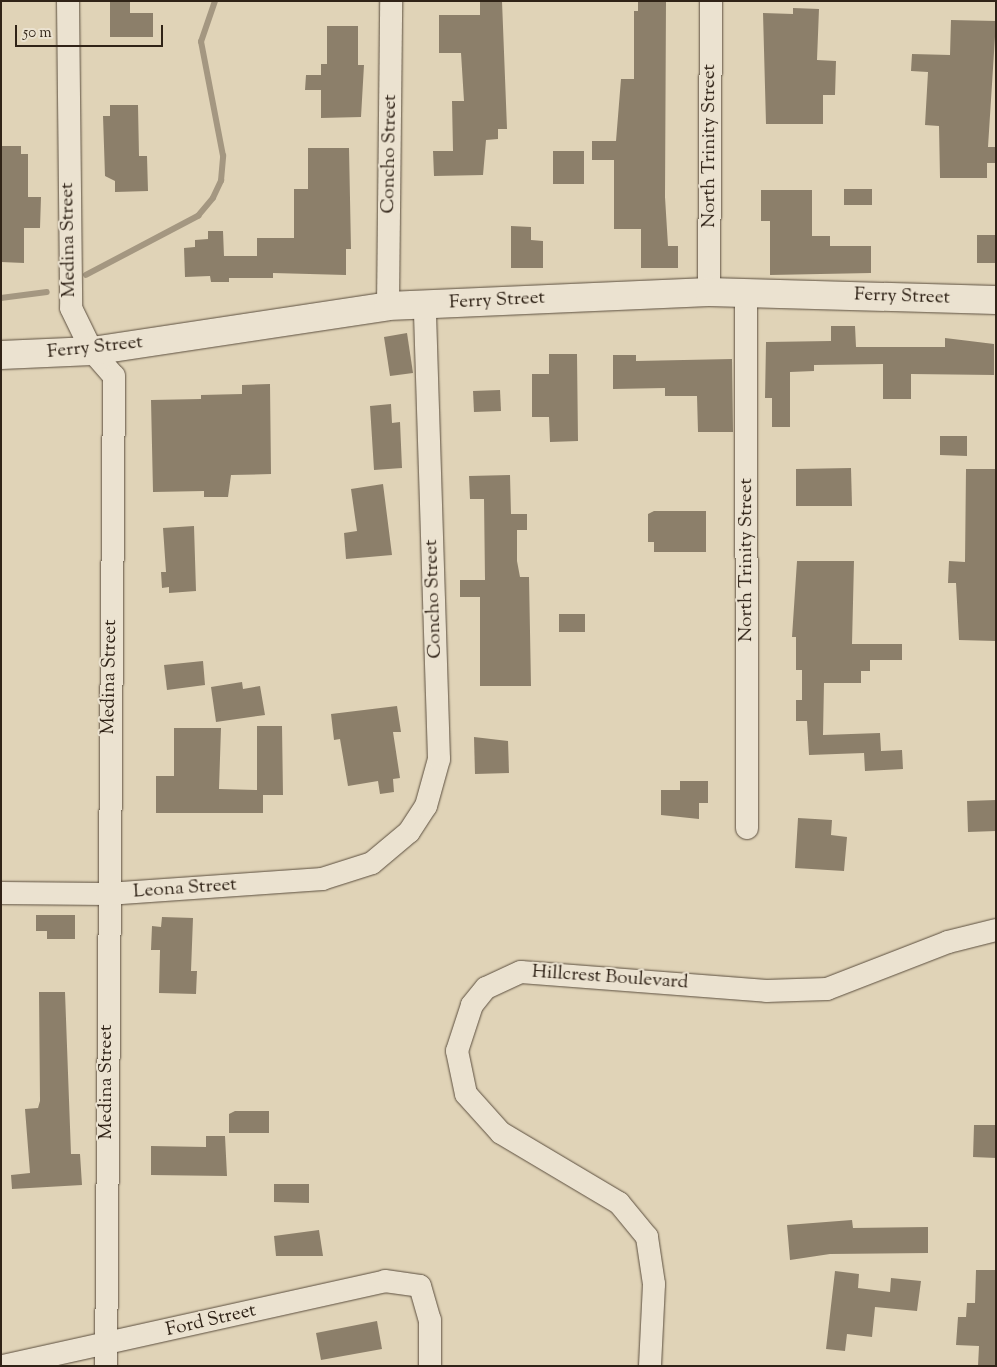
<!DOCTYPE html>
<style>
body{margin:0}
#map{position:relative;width:997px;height:1367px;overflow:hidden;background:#e0d3b7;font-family:"Sorts Mill Goudy",serif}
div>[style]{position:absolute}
.stream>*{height:5.5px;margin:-2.75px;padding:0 2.75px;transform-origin:2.75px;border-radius:2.75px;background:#a49781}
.building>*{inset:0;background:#8c7f6a}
.roads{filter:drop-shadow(0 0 1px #5c4f3f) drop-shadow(0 0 1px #5c4f3f)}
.minor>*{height:22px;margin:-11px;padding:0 11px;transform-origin:11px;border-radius:11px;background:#ebe2d0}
.tertiary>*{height:28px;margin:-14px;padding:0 14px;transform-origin:14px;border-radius:14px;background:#ebe2d0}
span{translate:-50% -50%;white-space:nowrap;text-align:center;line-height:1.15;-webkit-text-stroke:4px #ebe2d0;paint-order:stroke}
.street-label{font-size:19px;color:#302317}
.frame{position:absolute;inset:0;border:2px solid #302317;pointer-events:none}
.scale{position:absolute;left:15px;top:25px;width:148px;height:22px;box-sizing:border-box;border:2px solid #302317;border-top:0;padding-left:6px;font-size:15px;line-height:18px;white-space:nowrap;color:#302317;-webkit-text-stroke:4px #ebe2d0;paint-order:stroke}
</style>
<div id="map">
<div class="stream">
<i style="left:86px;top:275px;width:127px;rotate:-27.8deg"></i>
<i style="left:198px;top:216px;width:23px;rotate:-50deg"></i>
<i style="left:213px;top:198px;width:19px;rotate:-65deg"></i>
<i style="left:221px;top:181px;width:25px;rotate:-85deg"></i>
<i style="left:223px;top:156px;width:116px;rotate:-100.9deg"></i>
<i style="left:201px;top:42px;width:43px;rotate:-71.1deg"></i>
<i style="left:1px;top:298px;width:46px;rotate:-7.4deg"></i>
</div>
<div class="building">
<i style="clip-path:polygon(110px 1px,130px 1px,130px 13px,153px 13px,153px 37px,110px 37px)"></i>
<i style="clip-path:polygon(480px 1px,502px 1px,507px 129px,498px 129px,498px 139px,486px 140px,483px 175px,434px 176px,433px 151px,453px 151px,452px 101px,464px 101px,461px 53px,439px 53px,439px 15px,480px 15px)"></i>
<i style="clip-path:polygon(638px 1px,666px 1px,665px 197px,668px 246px,678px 246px,678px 268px,641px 268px,641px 229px,614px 229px,614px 160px,592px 160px,592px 141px,616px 141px,621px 79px,634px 79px,634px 11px,638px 11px)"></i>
<i style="clip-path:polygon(793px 8px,819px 9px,817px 60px,836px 61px,835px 95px,823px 95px,823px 124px,766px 124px,763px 13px,793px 14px)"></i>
<i style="clip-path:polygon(951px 20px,996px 21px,988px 147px,996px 147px,996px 163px,987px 163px,987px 178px,940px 178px,939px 126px,925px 125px,928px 72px,911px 71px,912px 54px,950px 55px)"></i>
<i style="clip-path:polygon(327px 26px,358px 26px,358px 65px,364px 65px,361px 117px,321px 118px,321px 90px,305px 90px,306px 75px,321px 75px,321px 64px,327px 64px)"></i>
<i style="clip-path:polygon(110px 105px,138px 105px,139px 156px,147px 156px,148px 191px,115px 192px,115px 181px,105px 176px,103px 116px,110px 116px)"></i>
<i style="clip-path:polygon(1px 146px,21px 146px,21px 154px,28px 154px,28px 197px,41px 197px,40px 228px,24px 228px,24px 263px,1px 262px)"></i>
<i style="clip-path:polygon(308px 148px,349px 148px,351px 249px,346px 249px,346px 275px,273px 273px,273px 278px,229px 278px,229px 282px,211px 282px,210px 276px,185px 277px,184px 248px,195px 247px,195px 240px,208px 239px,208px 231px,223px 231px,224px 256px,257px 256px,257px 238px,294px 238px,294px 189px,308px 189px)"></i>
<i style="clip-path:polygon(553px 151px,584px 151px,584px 184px,553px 184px)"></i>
<i style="clip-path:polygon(844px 189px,872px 189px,872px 205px,844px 205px)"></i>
<i style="clip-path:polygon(761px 190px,812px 190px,812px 236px,830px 236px,830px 246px,871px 246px,871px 273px,770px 275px,770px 221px,761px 221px)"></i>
<i style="clip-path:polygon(511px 226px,531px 227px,531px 240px,543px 241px,543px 268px,511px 268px)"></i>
<i style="clip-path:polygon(977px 235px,996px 235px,996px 263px,977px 263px)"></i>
<i style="clip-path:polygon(831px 326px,855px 326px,856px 347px,945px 347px,945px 338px,994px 344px,994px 375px,911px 374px,911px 399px,883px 399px,883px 364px,814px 365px,814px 371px,790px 372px,790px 427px,772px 427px,772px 398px,765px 398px,766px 342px,831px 341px)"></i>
<i style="clip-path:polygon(407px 333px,413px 373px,390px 376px,384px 337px)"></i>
<i style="clip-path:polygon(549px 354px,577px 354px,578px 441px,550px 442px,549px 417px,532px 417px,532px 374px,549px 374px)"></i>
<i style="clip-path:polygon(613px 355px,636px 355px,636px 361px,732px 359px,733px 432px,698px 432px,697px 396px,665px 396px,665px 388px,613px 389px)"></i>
<i style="clip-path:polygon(270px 384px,271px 474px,231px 475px,228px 497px,204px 497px,204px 491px,153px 492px,151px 400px,201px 399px,201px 395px,242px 394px,242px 385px)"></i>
<i style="clip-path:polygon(500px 390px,501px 411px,474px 412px,473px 391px)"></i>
<i style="clip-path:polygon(391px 404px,392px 423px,400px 422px,402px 468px,374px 470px,370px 406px)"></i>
<i style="clip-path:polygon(940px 436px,967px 436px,967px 456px,940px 455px)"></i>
<i style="clip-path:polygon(851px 468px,852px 506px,796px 506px,796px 469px)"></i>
<i style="clip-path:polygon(966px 469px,996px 469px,996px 641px,959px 640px,956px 583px,948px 583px,949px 561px,965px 562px)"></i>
<i style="clip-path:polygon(510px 475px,511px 514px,527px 514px,527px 530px,517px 530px,517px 561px,520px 577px,529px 577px,531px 686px,480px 686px,480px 597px,460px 597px,460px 580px,485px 580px,484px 499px,470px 499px,469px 476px)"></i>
<i style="clip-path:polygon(383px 484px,392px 555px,346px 559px,344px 533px,357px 531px,351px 489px)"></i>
<i style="clip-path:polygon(654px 511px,706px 511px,706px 552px,654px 552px,654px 542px,648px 542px,648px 514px)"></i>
<i style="clip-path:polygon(194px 526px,196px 591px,169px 593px,169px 587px,162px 588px,161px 572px,166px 572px,163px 528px)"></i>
<i style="clip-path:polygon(797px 561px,854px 561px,852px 644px,902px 644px,902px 660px,870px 660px,870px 671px,861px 671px,861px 683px,824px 683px,823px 735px,880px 733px,881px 751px,902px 750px,903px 769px,865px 771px,864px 753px,809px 755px,807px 721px,796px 721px,796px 700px,802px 700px,802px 670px,796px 670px,796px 637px,792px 637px)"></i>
<i style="clip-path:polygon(559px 614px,585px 614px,585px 632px,559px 632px)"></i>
<i style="clip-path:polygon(203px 661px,205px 685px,167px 690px,164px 665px)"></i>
<i style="clip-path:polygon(242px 682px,243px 689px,260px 686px,265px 715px,216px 722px,211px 687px)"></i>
<i style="clip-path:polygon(397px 706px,401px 732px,393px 732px,400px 778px,393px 779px,394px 792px,380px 794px,378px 781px,348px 786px,340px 739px,334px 740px,331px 714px)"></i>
<i style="clip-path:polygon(257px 726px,282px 726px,283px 795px,263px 795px,263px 813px,156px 813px,156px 776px,174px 776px,174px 728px,221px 728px,219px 789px,257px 790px)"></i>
<i style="clip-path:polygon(474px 737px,508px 741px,509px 773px,475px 774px)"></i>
<i style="clip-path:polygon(680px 781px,708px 781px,708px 803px,699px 803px,699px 819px,661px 815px,661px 790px,680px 790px)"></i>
<i style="clip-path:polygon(996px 800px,996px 831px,968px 832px,967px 801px)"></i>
<i style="clip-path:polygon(798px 818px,832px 820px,831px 835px,847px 837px,844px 871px,795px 868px)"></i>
<i style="clip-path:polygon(36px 915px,75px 915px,75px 939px,47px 939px,47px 931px,36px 931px)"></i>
<i style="clip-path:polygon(162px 917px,193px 918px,191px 971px,197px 971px,196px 994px,159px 993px,160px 950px,151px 950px,152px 926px,161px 927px)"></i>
<i style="clip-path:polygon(39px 992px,65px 992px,71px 1154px,80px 1154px,82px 1185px,12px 1189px,11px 1175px,30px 1173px,25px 1109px,38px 1108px,40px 1101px)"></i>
<i style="clip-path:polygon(235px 1111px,269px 1111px,269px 1133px,229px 1133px,229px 1114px)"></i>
<i style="clip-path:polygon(974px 1125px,996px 1125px,996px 1158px,973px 1157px)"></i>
<i style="clip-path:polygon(206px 1136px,225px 1136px,227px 1176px,151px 1175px,151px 1146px,206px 1147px)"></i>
<i style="clip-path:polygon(274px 1184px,309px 1184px,309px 1203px,274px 1202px)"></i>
<i style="clip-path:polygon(852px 1220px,853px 1228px,928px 1227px,928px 1253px,830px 1254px,790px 1260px,787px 1225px)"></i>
<i style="clip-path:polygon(319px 1230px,323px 1256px,276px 1256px,274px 1236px)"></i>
<i style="clip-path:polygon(976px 1270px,996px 1270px,996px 1366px,978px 1366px,979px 1346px,956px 1345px,958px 1317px,966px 1317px,967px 1303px,975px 1303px)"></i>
<i style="clip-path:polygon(835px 1271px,859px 1274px,858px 1288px,890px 1292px,891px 1278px,921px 1281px,917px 1311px,875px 1307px,872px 1337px,847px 1334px,845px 1351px,826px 1349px)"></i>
<i style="clip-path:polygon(377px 1321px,382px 1349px,321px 1360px,316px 1333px)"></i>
</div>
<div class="roads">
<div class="minor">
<i style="left:68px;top:1px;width:307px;rotate:89.4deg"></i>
<i style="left:71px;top:308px;width:48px;rotate:64deg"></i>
<i style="left:92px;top:351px;width:33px;rotate:49deg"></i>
<i style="left:114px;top:376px;width:990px;rotate:90.46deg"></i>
<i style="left:709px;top:292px;width:291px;rotate:-89.6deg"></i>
<i style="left:746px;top:292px;width:536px;rotate:89.89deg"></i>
<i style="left:388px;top:306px;width:305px;rotate:-89.4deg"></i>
<i style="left:1px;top:893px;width:106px;rotate:0.5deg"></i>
<i style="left:107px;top:894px;width:216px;rotate:-4deg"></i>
<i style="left:322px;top:879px;width:52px;rotate:-17.7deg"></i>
<i style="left:372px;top:863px;width:48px;rotate:-40deg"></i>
<i style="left:409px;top:832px;width:31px;rotate:-57deg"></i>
<i style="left:426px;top:806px;width:49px;rotate:-74.5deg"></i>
<i style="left:439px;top:759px;width:455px;rotate:-91.8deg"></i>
<i style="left:3px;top:1366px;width:391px;rotate:-12.5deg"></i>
<i style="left:385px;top:1281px;width:35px;rotate:8deg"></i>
<i style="left:420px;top:1286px;width:35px;rotate:74deg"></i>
<i style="left:430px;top:1320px;width:46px;rotate:90deg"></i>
<i style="left:650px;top:1366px;width:82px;rotate:-87.2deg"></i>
<i style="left:654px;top:1284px;width:48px;rotate:-98.5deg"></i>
<i style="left:647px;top:1237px;width:44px;rotate:-129.5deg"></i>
<i style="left:619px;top:1203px;width:137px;rotate:-149.3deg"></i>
<i style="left:501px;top:1133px;width:52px;rotate:-131.9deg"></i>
<i style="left:466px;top:1094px;width:44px;rotate:-101.8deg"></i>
<i style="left:457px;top:1051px;width:48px;rotate:-71.9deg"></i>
<i style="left:472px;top:1005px;width:22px;rotate:-51deg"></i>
<i style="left:486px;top:988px;width:38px;rotate:-25deg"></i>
<i style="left:521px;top:972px;width:246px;rotate:4.4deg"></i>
<i style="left:766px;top:991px;width:61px;rotate:-1.9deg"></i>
<i style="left:827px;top:989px;width:130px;rotate:-21.2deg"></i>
<i style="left:948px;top:942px;width:49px;rotate:-14deg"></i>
</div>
<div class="tertiary">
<i style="left:1px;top:355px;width:91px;rotate:-2.5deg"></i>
<i style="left:92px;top:351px;width:299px;rotate:-8.6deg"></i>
<i style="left:388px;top:306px;width:321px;rotate:-2.5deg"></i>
<i style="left:709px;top:292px;width:287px;rotate:1.6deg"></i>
</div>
</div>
<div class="street-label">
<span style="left:710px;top:146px;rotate:-90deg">North Trinity Street</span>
<span style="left:390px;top:154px;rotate:-89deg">Concho Street</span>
<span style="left:69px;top:240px;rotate:-91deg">Medina Street</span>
<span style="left:902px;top:297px;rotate:2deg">Ferry Street</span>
<span style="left:497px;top:301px;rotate:-3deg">Ferry Street</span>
<span style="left:95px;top:348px;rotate:-6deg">Ferry Street</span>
<span style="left:747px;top:560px;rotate:-90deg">North Trinity Street</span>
<span style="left:434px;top:599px;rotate:-92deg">Concho Street</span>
<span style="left:110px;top:677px;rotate:-89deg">Medina Street</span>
<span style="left:185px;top:889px;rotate:-4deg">Leona Street</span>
<span style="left:610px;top:978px;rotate:4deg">Hillcrest Boulevard</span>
<span style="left:107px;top:1082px;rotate:-90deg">Medina Street</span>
<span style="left:211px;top:1321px;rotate:-13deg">Ford Street</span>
</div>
<div class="frame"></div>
<div class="scale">50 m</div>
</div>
